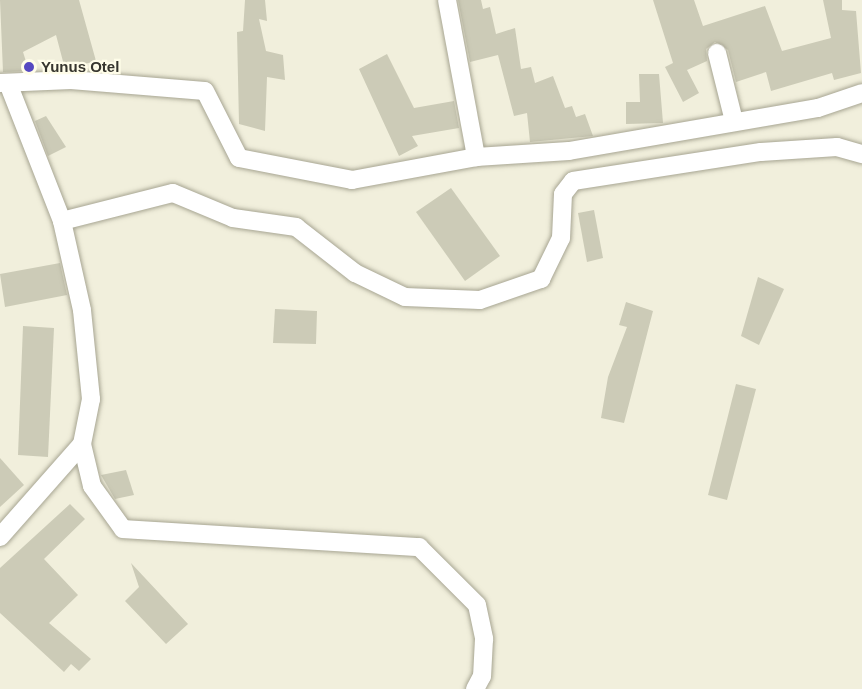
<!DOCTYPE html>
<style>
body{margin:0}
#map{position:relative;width:862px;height:689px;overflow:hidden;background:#f1efdc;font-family:Helvetica,sans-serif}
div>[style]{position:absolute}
.building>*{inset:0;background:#cccbb7}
.roads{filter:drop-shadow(0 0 2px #a7a592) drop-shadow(0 0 2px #a7a592)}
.minor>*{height:18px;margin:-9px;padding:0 9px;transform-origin:9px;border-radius:9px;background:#fff}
.dots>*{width:16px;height:16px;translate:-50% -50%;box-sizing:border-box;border:3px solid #fffde9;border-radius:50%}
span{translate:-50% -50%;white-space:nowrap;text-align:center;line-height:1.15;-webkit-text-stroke:4.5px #fffde9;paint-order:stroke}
.poi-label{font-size:15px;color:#36352e;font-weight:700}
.left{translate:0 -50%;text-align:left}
</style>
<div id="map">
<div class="building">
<i style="clip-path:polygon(0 0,79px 0,96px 61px,65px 69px,56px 35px,23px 52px,29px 71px,3px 72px)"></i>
<i style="clip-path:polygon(245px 0,265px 0,267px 21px,259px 19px,266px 51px,283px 55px,285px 80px,267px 77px,265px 131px,239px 124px,237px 32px,243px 31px)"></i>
<i style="clip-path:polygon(458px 0,481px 0,483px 9px,490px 7px,496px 34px,515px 28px,521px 69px,531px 67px,535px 83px,553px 76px,565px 108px,572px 106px,576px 117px,585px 114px,593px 136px,530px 142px,527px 113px,514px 116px,498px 55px,470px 62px)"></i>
<i style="clip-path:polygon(653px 0,694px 0,703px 26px,765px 6px,782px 51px,831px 38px,823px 0,842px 0,842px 10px,856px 11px,861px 73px,834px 80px,832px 73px,771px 91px,766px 72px,736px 82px,728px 50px,715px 42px,706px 49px,707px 61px,687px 70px,699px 93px,683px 102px,665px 67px,673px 63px)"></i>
<i style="clip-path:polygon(387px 54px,414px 108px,454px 101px,459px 128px,412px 136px,418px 146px,399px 156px,359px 69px)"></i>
<i style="clip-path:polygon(639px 74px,659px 74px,663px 123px,626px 124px,626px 102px,640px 102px)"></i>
<i style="clip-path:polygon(46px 116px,66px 147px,48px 156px,35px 121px)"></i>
<i style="clip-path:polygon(451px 188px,500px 256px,465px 281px,416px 212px)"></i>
<i style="clip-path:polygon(594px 210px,603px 258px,587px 262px,578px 213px)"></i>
<i style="clip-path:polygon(60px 263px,67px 295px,5px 307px,0 274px)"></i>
<i style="clip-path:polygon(758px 277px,784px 289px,759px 345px,741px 336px)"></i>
<i style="clip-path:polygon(626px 302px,653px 311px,624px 423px,601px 418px,608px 377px,627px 327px,619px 325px)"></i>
<i style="clip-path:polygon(275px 309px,317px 311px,316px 344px,273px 343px)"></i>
<i style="clip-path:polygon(23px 326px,54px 328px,48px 457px,18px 455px)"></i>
<i style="clip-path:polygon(736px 384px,756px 389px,727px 500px,708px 495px)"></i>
<i style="clip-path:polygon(0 458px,24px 485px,0 507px)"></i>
<i style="clip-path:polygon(126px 470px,134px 495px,115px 499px,101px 475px)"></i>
<i style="clip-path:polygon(70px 504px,85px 519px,44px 559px,78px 595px,49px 623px,91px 659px,79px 671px,71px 664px,64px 672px,0 613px,0 568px)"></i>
<i style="clip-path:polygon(131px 563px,188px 624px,166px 644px,125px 601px,139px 587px)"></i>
</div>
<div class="roads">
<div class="minor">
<i style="left:447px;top:0;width:160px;rotate:79.5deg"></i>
<i style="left:717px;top:53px;width:70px;rotate:76deg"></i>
<i style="left:0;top:83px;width:71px;rotate:-2.4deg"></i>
<i style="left:71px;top:80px;width:134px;rotate:4.7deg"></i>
<i style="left:205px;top:91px;width:75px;rotate:63.1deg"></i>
<i style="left:239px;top:158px;width:115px;rotate:11deg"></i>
<i style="left:352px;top:180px;width:126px;rotate:-10.5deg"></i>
<i style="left:476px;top:157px;width:93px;rotate:-3.7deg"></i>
<i style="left:569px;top:151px;width:253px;rotate:-9.8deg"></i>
<i style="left:818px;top:108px;width:46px;rotate:-18.8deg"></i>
<i style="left:62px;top:221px;width:114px;rotate:-14.2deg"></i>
<i style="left:173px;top:193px;width:65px;rotate:22.6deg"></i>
<i style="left:233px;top:218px;width:64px;rotate:8.1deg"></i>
<i style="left:296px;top:227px;width:75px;rotate:37.9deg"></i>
<i style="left:355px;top:273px;width:55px;rotate:25.6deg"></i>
<i style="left:405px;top:297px;width:75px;rotate:2.3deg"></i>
<i style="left:480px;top:300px;width:65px;rotate:-19deg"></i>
<i style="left:541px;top:279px;width:46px;rotate:-64deg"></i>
<i style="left:561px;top:238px;width:44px;rotate:-87.4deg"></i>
<i style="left:563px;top:194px;width:16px;rotate:-52deg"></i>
<i style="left:573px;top:181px;width:190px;rotate:-8.8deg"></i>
<i style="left:761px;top:152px;width:76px;rotate:-3.8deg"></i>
<i style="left:837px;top:147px;width:26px;rotate:16deg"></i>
<i style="left:82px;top:444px;width:43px;rotate:76.6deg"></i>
<i style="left:92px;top:486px;width:53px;rotate:54.2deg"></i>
<i style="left:123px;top:529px;width:297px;rotate:3.5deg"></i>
<i style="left:419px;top:547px;width:82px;rotate:45deg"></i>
<i style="left:477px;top:605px;width:35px;rotate:78deg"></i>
<i style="left:484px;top:639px;width:37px;rotate:93deg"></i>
<i style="left:482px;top:676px;width:15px;rotate:118deg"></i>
<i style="left:0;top:537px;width:124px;rotate:-48.6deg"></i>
<i style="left:82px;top:444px;width:46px;rotate:-78.7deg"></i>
<i style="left:91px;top:399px;width:89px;rotate:-95.8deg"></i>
<i style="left:82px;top:310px;width:91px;rotate:-102.7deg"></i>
<i style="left:62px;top:221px;width:145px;rotate:-111.4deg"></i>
</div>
</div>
<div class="dots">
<i style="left:29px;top:67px;background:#5649c1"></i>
</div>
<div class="poi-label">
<span class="left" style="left:41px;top:67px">Yunus Otel</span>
</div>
</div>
